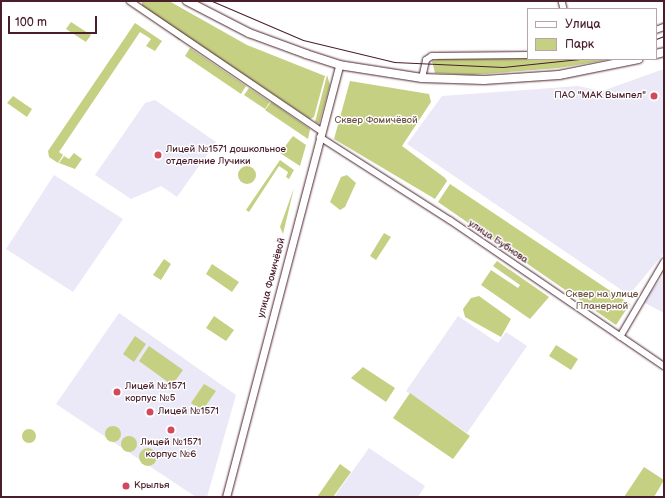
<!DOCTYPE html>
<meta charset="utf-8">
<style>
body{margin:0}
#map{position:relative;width:665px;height:498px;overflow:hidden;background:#fff;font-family:"Balsamiq Sans",sans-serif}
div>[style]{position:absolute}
.built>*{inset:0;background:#ebe8f7}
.green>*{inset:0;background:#c5d083}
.round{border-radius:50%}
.roads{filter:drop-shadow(0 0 1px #4a1f2b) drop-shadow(0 0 1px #4a1f2b)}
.minor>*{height:5.5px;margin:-2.75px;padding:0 2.75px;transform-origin:2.75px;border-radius:2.75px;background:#fff}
.tertiary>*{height:7px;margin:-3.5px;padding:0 3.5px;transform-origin:3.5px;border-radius:3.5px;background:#fff}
.secondary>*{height:8px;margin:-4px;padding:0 4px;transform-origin:4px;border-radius:4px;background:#fff}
.tram>*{height:1px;margin:-0.5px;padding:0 0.5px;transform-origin:0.5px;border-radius:0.5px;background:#4a1f2b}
.dots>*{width:11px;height:11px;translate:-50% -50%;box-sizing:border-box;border:2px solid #fff;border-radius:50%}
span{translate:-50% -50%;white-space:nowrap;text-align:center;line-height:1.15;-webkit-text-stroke:3px #fff;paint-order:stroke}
.poi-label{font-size:10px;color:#4a1f2b}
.right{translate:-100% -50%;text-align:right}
.left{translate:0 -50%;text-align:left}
.park-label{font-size:10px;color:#6f5445}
.street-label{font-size:10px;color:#4a1f2b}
.frame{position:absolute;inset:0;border:2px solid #4a1f2b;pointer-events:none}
.legend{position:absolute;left:527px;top:8px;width:130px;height:52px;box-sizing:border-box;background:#fff;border:1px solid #b7a5aa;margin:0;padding:5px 7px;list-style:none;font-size:12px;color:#4a1f2b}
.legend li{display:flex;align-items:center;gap:8px;height:20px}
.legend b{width:20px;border:1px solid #b7a5aa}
.scale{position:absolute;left:8px;top:16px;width:89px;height:18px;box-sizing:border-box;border:2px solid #4a1f2b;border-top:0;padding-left:5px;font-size:12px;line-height:14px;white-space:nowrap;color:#4a1f2b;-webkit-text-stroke:3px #fff;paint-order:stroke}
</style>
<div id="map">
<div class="built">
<i style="clip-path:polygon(664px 69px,664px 253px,629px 295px,407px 144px,442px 96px,578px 86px,602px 91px)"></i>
<i style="clip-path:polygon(155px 100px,216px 142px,177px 197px,161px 186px,131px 199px,95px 175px,145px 103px)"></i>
<i style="clip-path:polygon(54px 175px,123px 219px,73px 292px,6px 249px)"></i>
<i style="clip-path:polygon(664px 275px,664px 313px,643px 302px)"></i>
<i style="clip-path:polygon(119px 313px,236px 395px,207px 497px,196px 497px,56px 404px)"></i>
<i style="clip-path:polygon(458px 316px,498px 343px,506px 332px,527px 346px,467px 433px,406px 391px)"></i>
<i style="clip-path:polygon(369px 448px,425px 486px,418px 497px,334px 497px)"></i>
</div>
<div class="green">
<i style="clip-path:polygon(142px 1px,169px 1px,247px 45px,325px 76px,314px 117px,310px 119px,188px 37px,179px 40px,142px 8px)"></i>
<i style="clip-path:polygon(71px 22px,91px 35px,86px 42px,66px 29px)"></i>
<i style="clip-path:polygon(135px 23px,162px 41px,155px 51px,146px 46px,151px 39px,140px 32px,59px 152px,63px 155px,58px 163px,49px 157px,48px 151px)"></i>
<i style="clip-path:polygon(190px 48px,246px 86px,241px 94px,185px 56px)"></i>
<i style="clip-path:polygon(438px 59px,528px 58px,612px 59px,559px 68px,472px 75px,435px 73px,432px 61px)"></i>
<i style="clip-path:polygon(327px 75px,330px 85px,319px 124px,315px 122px)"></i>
<i style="clip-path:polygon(350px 81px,429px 94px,431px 102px,402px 146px,445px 178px,447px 181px,435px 199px,334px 139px)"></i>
<i style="clip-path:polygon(249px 88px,270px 102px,265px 109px,244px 95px)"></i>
<i style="clip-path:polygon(13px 96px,32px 109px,27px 117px,7px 103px)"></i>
<i style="clip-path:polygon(271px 102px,310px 129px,308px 139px,265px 110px)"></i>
<i style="clip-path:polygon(293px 136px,306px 145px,300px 166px,280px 153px)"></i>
<i style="clip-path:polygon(74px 153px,82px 159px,75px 169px,59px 163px,64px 156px,69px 159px)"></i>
<i style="clip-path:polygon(280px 160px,294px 170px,289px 179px,286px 177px,288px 172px,279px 166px,249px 212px,246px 210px)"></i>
<i class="round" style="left:238px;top:166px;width:18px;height:18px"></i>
<i style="clip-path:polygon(347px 175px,356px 183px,345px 207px,340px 210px,330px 202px,341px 177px)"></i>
<i style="clip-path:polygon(450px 184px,630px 304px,616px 325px,438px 202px)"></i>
<i style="clip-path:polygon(294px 188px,283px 234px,280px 227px)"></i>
<i style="clip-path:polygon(384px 233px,391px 237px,376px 260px,370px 256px)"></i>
<i style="clip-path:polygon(164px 259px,171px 264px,161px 280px,153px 275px)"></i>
<i style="clip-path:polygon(497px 261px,549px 297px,530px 319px,481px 285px,491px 270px,518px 288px,520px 285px,493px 266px)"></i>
<i style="clip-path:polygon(212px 264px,239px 282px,232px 292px,206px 274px)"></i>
<i style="clip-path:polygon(479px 296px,511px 319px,501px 337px,465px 317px,463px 309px,471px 298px)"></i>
<i style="clip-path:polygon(214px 316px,234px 330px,226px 341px,206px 328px)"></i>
<i style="clip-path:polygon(135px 336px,146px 344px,134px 362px,123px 354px)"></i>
<i style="clip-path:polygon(556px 345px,578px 359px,571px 370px,549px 356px)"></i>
<i style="clip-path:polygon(149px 346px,183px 370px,172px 385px,139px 361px)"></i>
<i style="clip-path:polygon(363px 367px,395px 388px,386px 402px,351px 378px)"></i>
<i style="clip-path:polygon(204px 384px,216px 391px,202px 411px,191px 403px)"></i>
<i style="clip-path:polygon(410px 393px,470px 436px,453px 459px,393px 418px)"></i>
<i class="round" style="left:105px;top:426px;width:16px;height:16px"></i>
<i class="round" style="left:22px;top:429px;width:14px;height:14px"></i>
<i class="round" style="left:121px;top:436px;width:16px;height:16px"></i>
<i class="round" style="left:139px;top:448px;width:18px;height:18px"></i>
<i style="clip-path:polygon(340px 464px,351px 472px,333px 497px,317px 497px)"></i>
<i style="clip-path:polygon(644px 467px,664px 480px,654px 497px,624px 497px)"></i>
</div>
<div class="roads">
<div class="minor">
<i style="left:130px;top:1px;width:231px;rotate:34.2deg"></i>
<i style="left:562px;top:1px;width:8px;rotate:76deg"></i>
<i style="left:656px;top:30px;width:9px;rotate:-21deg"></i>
<i style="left:422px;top:78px;width:18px;rotate:-77deg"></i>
<i style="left:426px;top:60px;width:7px;rotate:-34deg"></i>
<i style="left:432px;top:56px;width:96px;rotate:-0.6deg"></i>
<i style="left:320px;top:137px;width:154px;rotate:32.6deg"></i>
<i style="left:450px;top:220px;width:259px;rotate:34.3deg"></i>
<i style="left:620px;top:337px;width:87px;rotate:-59.6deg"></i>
</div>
<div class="tertiary">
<i style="left:226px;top:497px;width:447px;rotate:-75.3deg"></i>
</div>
<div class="secondary">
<i style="left:187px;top:1px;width:70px;rotate:27.3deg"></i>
<i style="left:249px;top:33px;width:61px;rotate:20.2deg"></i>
<i style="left:306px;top:54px;width:35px;rotate:18deg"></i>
<i style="left:339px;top:65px;width:84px;rotate:8.9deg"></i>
<i style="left:422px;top:78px;width:62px;rotate:1.8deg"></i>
<i style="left:484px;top:80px;width:75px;rotate:-3.8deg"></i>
<i style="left:559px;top:75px;width:81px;rotate:-11.4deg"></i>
<i style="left:656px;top:54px;width:8px;rotate:-14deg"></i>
</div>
</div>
<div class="tram">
<i style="left:212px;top:1px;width:99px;rotate:23.2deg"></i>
<i style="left:303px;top:40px;width:94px;rotate:13.6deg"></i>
<i style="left:394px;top:62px;width:109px;rotate:2.6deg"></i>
<i style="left:503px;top:67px;width:77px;rotate:-5.9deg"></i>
<i style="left:656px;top:39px;width:9px;rotate:-21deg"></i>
</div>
<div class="dots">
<i style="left:654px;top:96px;background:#d1495b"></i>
<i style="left:158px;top:155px;background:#d1495b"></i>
<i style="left:117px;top:392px;background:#d1495b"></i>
<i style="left:150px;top:412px;background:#d1495b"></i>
<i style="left:171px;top:430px;background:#d1495b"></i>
<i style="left:126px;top:486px;background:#d1495b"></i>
</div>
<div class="poi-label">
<span class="right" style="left:646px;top:96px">ПАО "МАК Вымпел"</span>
<span class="left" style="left:166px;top:155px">Лицей №1571 дошкольное<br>отделение Лучики</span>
<span class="left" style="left:125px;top:392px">Лицей №1571<br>корпус №5</span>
<span class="left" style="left:158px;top:412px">Лицей №1571</span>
<span style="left:171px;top:448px">Лицей №1571<br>корпус №6</span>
<span class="left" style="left:134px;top:486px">Крылья</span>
</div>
<div class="park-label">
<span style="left:376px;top:121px">Сквер Фомичёвой</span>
<span style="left:602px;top:300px">Сквер на улице<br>Планерной</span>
</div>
<div class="street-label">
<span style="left:498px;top:242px;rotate:34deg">улица Бубнова</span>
<span style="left:272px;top:278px;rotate:-75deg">улица Фомичёвой</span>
</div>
<div class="frame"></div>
<ul class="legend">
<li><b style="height:5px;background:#fff"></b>Улица</li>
<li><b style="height:11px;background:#c5d083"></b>Парк</li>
</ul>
<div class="scale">100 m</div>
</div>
